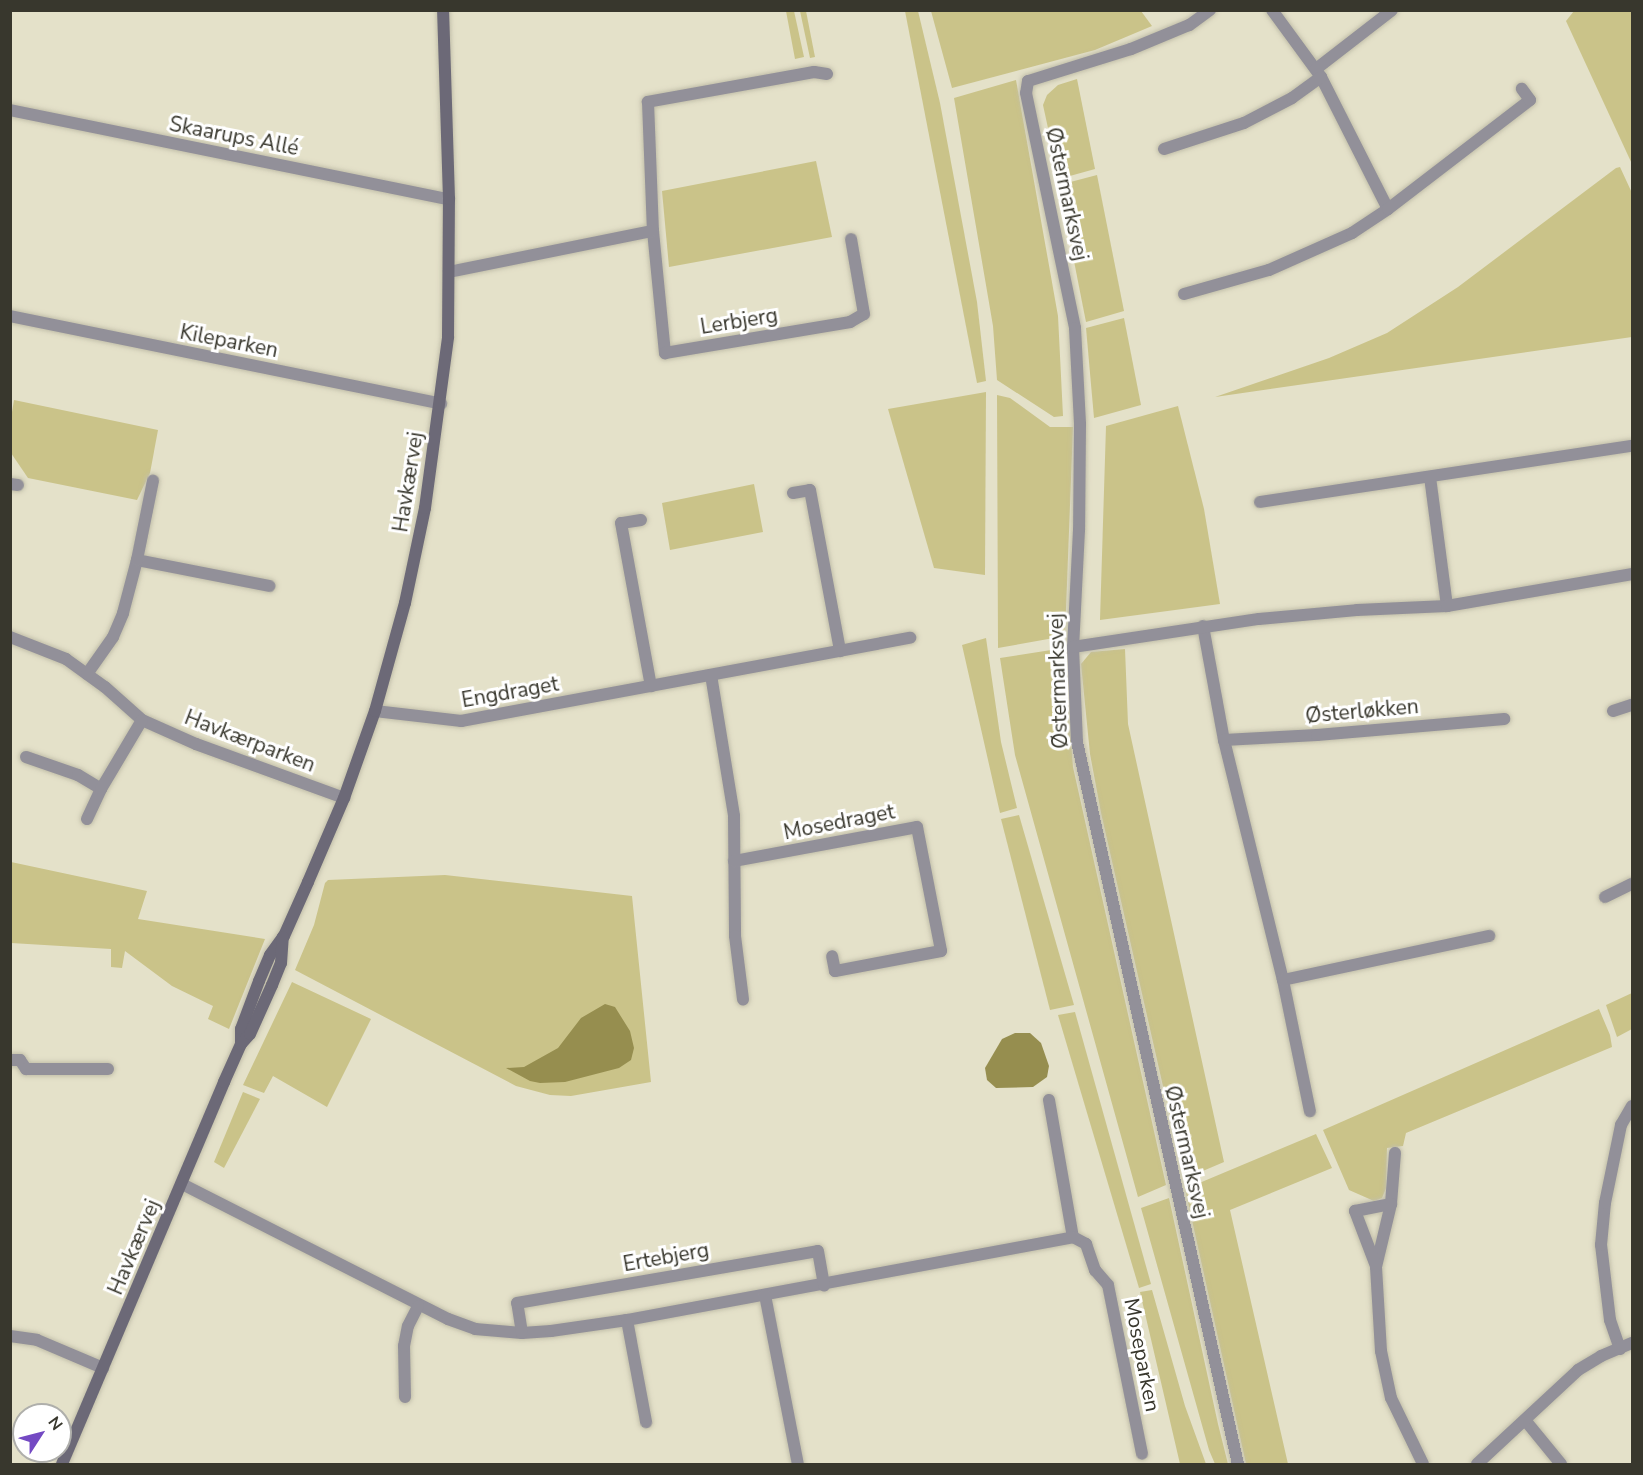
<!DOCTYPE html>
<meta charset="utf-8">
<style>
body{margin:0}
#map{position:relative;width:1643px;height:1475px;overflow:hidden;background:#e4e1c9;font-family:"Nunito Sans",sans-serif}
div>[style]{position:absolute}
.green>*{inset:0;background:#cac389}
.water>*{inset:0;background:#968e4f}
.roads{filter:drop-shadow(0 0 2px #c2bfaa) drop-shadow(0 0 2px #c2bfaa)}
.street>*{height:12px;margin:-6px;padding:0 6px;transform-origin:6px;border-radius:6px;background:#929099}
.secondary>*{height:12px;margin:-6px;padding:0 6px;transform-origin:6px;border-radius:6px;background:#6c6977}
span{translate:-50% -50%;white-space:nowrap;text-align:center;line-height:1.15;-webkit-text-stroke:6px #fff;paint-order:stroke}
.street-label{font-size:21px;color:#38372d}
.frame{position:absolute;inset:0;border:12px solid #38372d;pointer-events:none}
.north{position:absolute;left:12px;top:1403px;width:60px;height:60px;box-sizing:border-box;background:#fff;border:2px solid #afafab;border-radius:50%;rotate:54deg;font-size:16px;font-weight:700;line-height:24px;text-align:center;color:#38372d}
.north::after{content:'';display:block;margin:auto;width:21px;height:27px;background:#744ac3;clip-path:polygon(50% 0,100% 100%,50% 72%,0 100%)}
</style>
<div id="map">
<div class="green">
<i style="clip-path:polygon(786px 11px,794px 11px,804px 57px,795px 59px)"></i>
<i style="clip-path:polygon(800px 11px,806px 11px,815px 57px,810px 58px)"></i>
<i style="clip-path:polygon(905px 11px,918px 11px,940px 103px,977px 302px,986px 381px,977px 383px)"></i>
<i style="clip-path:polygon(931px 11px,1141px 11px,1152px 26px,1095px 50px,952px 88px)"></i>
<i style="clip-path:polygon(1574px 11px,1632px 11px,1632px 164px,1566px 21px)"></i>
<i style="clip-path:polygon(1077px 79px,1095px 169px,1059px 179px,1043px 105px,1047px 95px,1058px 85px)"></i>
<i style="clip-path:polygon(1016px 80px,1058px 316px,1063px 416px,1054px 417px,997px 380px,993px 326px,954px 98px)"></i>
<i style="clip-path:polygon(816px 161px,832px 237px,669px 267px,662px 191px)"></i>
<i style="clip-path:polygon(1620px 167px,1632px 193px,1632px 337px,1215px 397px,1329px 358px,1387px 333px,1458px 287px,1616px 168px)"></i>
<i style="clip-path:polygon(1097px 175px,1124px 311px,1086px 322px,1059px 185px)"></i>
<i style="clip-path:polygon(1124px 318px,1141px 405px,1094px 418px,1086px 328px)"></i>
<i style="clip-path:polygon(986px 392px,985px 575px,934px 568px,888px 409px)"></i>
<i style="clip-path:polygon(997px 395px,1010px 398px,1050px 427px,1073px 427px,1065px 636px,998px 648px)"></i>
<i style="clip-path:polygon(14px 400px,158px 430px,150px 473px,137px 500px,28px 478px,11px 453px,11px 418px)"></i>
<i style="clip-path:polygon(1178px 406px,1204px 509px,1220px 604px,1100px 620px,1106px 426px)"></i>
<i style="clip-path:polygon(754px 484px,763px 532px,670px 550px,662px 503px)"></i>
<i style="clip-path:polygon(986px 638px,1001px 742px,1017px 808px,1000px 813px,962px 645px)"></i>
<i style="clip-path:polygon(1064px 648px,1073px 767px,1166px 1185px,1138px 1197px,1015px 755px,1000px 658px)"></i>
<i style="clip-path:polygon(1125px 649px,1128px 724px,1224px 1162px,1184px 1179px,1101px 813px,1090px 754px,1081px 664px,1091px 652px)"></i>
<i style="clip-path:polygon(1019px 815px,1074px 1005px,1050px 1010px,1001px 819px)"></i>
<i style="clip-path:polygon(11px 862px,147px 891px,138px 919px,265px 939px,229px 1029px,208px 1019px,213px 1006px,172px 986px,125px 951px,122px 968px,111px 967px,111px 949px,11px 943px)"></i>
<i style="clip-path:polygon(445px 875px,632px 896px,651px 1082px,571px 1096px,550px 1095px,516px 1086px,295px 970px,314px 925px,325px 883px,328px 880px)"></i>
<i style="clip-path:polygon(292px 982px,371px 1019px,327px 1107px,273px 1076px,264px 1093px,243px 1085px)"></i>
<i style="clip-path:polygon(1632px 993px,1632px 1029px,1617px 1037px,1606px 1005px)"></i>
<i style="clip-path:polygon(1599px 1009px,1610px 1035px,1612px 1047px,1406px 1133px,1403px 1146px,1387px 1148px,1386px 1188px,1382px 1198px,1374px 1201px,1349px 1190px,1323px 1130px)"></i>
<i style="clip-path:polygon(1075px 1012px,1151px 1284px,1139px 1288px,1058px 1015px)"></i>
<i style="clip-path:polygon(243px 1092px,260px 1099px,224px 1168px,214px 1162px)"></i>
<i style="clip-path:polygon(1316px 1134px,1332px 1168px,1230px 1210px,1288px 1464px,1246px 1464px,1185px 1189px)"></i>
<i style="clip-path:polygon(1169px 1198px,1218px 1424px,1228px 1464px,1215px 1464px,1209px 1450px,1141px 1208px)"></i>
<i style="clip-path:polygon(1152px 1290px,1185px 1406px,1206px 1464px,1180px 1464px,1140px 1292px)"></i>
</div>
<div class="water">
<i style="clip-path:polygon(605px 1004px,615px 1007px,630px 1031px,634px 1048px,631px 1060px,619px 1068px,565px 1082px,540px 1083px,530px 1081px,506px 1068px,524px 1067px,558px 1048px,581px 1018px)"></i>
<i style="clip-path:polygon(1015px 1033px,1030px 1033px,1041px 1043px,1049px 1066px,1047px 1077px,1033px 1087px,996px 1088px,987px 1080px,985px 1068px,1002px 1039px)"></i>
</div>
<div class="roads">
<div class="street">
<i style="left:1210px;top:10px;width:26px;rotate:144deg"></i>
<i style="left:1189px;top:25px;width:63px;rotate:157.5deg"></i>
<i style="left:1131px;top:49px;width:108px;rotate:162.7deg"></i>
<i style="left:1028px;top:81px;width:12px;rotate:99deg"></i>
<i style="left:1026px;top:93px;width:240px;rotate:78.2deg"></i>
<i style="left:1075px;top:328px;width:96px;rotate:87deg"></i>
<i style="left:1080px;top:424px;width:106px;rotate:90.5deg"></i>
<i style="left:1079px;top:530px;width:117px;rotate:92.9deg"></i>
<i style="left:1073px;top:647px;width:95px;rotate:87.6deg"></i>
<i style="left:1077px;top:742px;width:740px;rotate:77.43deg"></i>
<i style="left:1272px;top:10px;width:83px;rotate:53.8deg"></i>
<i style="left:1321px;top:77px;width:148px;rotate:63.1deg"></i>
<i style="left:1316px;top:69px;width:96px;rotate:-37.8deg"></i>
<i style="left:827px;top:74px;width:13px;rotate:-171deg"></i>
<i style="left:814px;top:72px;width:169px;rotate:169.8deg"></i>
<i style="left:648px;top:102px;width:129px;rotate:87.8deg"></i>
<i style="left:653px;top:231px;width:123px;rotate:84.4deg"></i>
<i style="left:665px;top:353px;width:188px;rotate:-9.5deg"></i>
<i style="left:850px;top:322px;width:16px;rotate:-30deg"></i>
<i style="left:864px;top:314px;width:76px;rotate:-99.8deg"></i>
<i style="left:10px;top:110px;width:448px;rotate:11.5deg"></i>
<i style="left:1164px;top:149px;width:84px;rotate:-18deg"></i>
<i style="left:1244px;top:123px;width:54px;rotate:-27.5deg"></i>
<i style="left:1292px;top:98px;width:36px;rotate:-36deg"></i>
<i style="left:449px;top:272px;width:208px;rotate:-11.4deg"></i>
<i style="left:1184px;top:294px;width:88px;rotate:-15.8deg"></i>
<i style="left:1269px;top:270px;width:91px;rotate:-24deg"></i>
<i style="left:1352px;top:233px;width:43px;rotate:-33.7deg"></i>
<i style="left:1388px;top:209px;width:179px;rotate:-37.5deg"></i>
<i style="left:1530px;top:100px;width:14px;rotate:-126deg"></i>
<i style="left:10px;top:316px;width:440px;rotate:11.5deg"></i>
<i style="left:1430px;top:477px;width:130px;rotate:82.5deg"></i>
<i style="left:10px;top:484px;width:8px;rotate:7deg"></i>
<i style="left:793px;top:493px;width:17px;rotate:-10deg"></i>
<i style="left:810px;top:490px;width:164px;rotate:79.4deg"></i>
<i style="left:1260px;top:502px;width:376px;rotate:-8.6deg"></i>
<i style="left:641px;top:520px;width:20px;rotate:171deg"></i>
<i style="left:621px;top:523px;width:166px;rotate:79.6deg"></i>
<i style="left:137px;top:560px;width:135px;rotate:11.1deg"></i>
<i style="left:1203px;top:626px;width:116px;rotate:79.6deg"></i>
<i style="left:1224px;top:740px;width:247px;rotate:76.2deg"></i>
<i style="left:1283px;top:980px;width:134px;rotate:78.4deg"></i>
<i style="left:10px;top:637px;width:60px;rotate:21.4deg"></i>
<i style="left:66px;top:659px;width:48px;rotate:35.7deg"></i>
<i style="left:105px;top:687px;width:50px;rotate:41.7deg"></i>
<i style="left:142px;top:720px;width:59px;rotate:24deg"></i>
<i style="left:196px;top:744px;width:158px;rotate:20deg"></i>
<i style="left:1073px;top:647px;width:188px;rotate:-8.6deg"></i>
<i style="left:1259px;top:619px;width:98px;rotate:-5.2deg"></i>
<i style="left:1357px;top:610px;width:90px;rotate:-2.5deg"></i>
<i style="left:1447px;top:606px;width:188px;rotate:-9.8deg"></i>
<i style="left:87px;top:674px;width:45px;rotate:-54.9deg"></i>
<i style="left:113px;top:637px;width:26px;rotate:-67deg"></i>
<i style="left:123px;top:613px;width:55px;rotate:-75.2deg"></i>
<i style="left:137px;top:560px;width:81px;rotate:-78.6deg"></i>
<i style="left:711px;top:675px;width:143px;rotate:80.7deg"></i>
<i style="left:734px;top:816px;width:120px;rotate:89.5deg"></i>
<i style="left:735px;top:936px;width:64px;rotate:82.8deg"></i>
<i style="left:375px;top:711px;width:87px;rotate:6.6deg"></i>
<i style="left:461px;top:721px;width:457px;rotate:-10.5deg"></i>
<i style="left:1613px;top:711px;width:20px;rotate:-18deg"></i>
<i style="left:1224px;top:740px;width:93px;rotate:-3.1deg"></i>
<i style="left:1317px;top:735px;width:188px;rotate:-4.9deg"></i>
<i style="left:26px;top:757px;width:55px;rotate:19.1deg"></i>
<i style="left:78px;top:775px;width:27px;rotate:31deg"></i>
<i style="left:87px;top:819px;width:33px;rotate:-65deg"></i>
<i style="left:101px;top:789px;width:80px;rotate:-59.3deg"></i>
<i style="left:734px;top:861px;width:186px;rotate:-10.5deg"></i>
<i style="left:917px;top:827px;width:126px;rotate:79deg"></i>
<i style="left:941px;top:951px;width:108px;rotate:169.3deg"></i>
<i style="left:835px;top:971px;width:15px;rotate:-101deg"></i>
<i style="left:1605px;top:897px;width:30px;rotate:-26deg"></i>
<i style="left:1283px;top:980px;width:211px;rotate:-12.1deg"></i>
<i style="left:10px;top:1060px;width:10px"></i>
<i style="left:20px;top:1060px;width:11px;rotate:56deg"></i>
<i style="left:26px;top:1069px;width:82px"></i>
<i style="left:1049px;top:1100px;width:139px;rotate:80.1deg"></i>
<i style="left:1073px;top:1237px;width:15px;rotate:28deg"></i>
<i style="left:1086px;top:1244px;width:28px;rotate:71deg"></i>
<i style="left:1095px;top:1270px;width:20px;rotate:49deg"></i>
<i style="left:1108px;top:1285px;width:172px;rotate:78.6deg"></i>
<i style="left:1395px;top:1153px;width:51px;rotate:94.5deg"></i>
<i style="left:1391px;top:1204px;width:65px;rotate:103.4deg"></i>
<i style="left:1376px;top:1267px;width:84px;rotate:86.6deg"></i>
<i style="left:1381px;top:1351px;width:48px;rotate:78deg"></i>
<i style="left:1391px;top:1398px;width:73px;rotate:64.1deg"></i>
<i style="left:182px;top:1184px;width:298px;rotate:26.9deg"></i>
<i style="left:448px;top:1319px;width:29px;rotate:20deg"></i>
<i style="left:475px;top:1329px;width:47px;rotate:4.9deg"></i>
<i style="left:522px;top:1333px;width:29px;rotate:-4deg"></i>
<i style="left:551px;top:1331px;width:77px;rotate:-8.2deg"></i>
<i style="left:627px;top:1320px;width:454px;rotate:-10.5deg"></i>
<i style="left:1376px;top:1266px;width:59px;rotate:-110.9deg"></i>
<i style="left:1355px;top:1211px;width:37px;rotate:-11deg"></i>
<i style="left:765px;top:1295px;width:172px;rotate:79deg"></i>
<i style="left:627px;top:1320px;width:104px;rotate:79.4deg"></i>
<i style="left:522px;top:1333px;width:30px;rotate:-99deg"></i>
<i style="left:517px;top:1303px;width:305px;rotate:-9.8deg"></i>
<i style="left:818px;top:1251px;width:35px;rotate:80deg"></i>
<i style="left:10px;top:1336px;width:27px;rotate:8deg"></i>
<i style="left:37px;top:1340px;width:72px;rotate:23deg"></i>
<i style="left:1620px;top:1349px;width:31px;rotate:-109deg"></i>
<i style="left:1610px;top:1320px;width:76px;rotate:-96.8deg"></i>
<i style="left:1601px;top:1245px;width:42px;rotate:-84.6deg"></i>
<i style="left:1605px;top:1203px;width:80px;rotate:-78.4deg"></i>
<i style="left:1621px;top:1125px;width:22px;rotate:-60deg"></i>
<i style="left:405px;top:1397px;width:51px;rotate:-91.1deg"></i>
<i style="left:404px;top:1346px;width:20px;rotate:-79deg"></i>
<i style="left:408px;top:1326px;width:22px;rotate:-63deg"></i>
<i style="left:1525px;top:1420px;width:57px;rotate:50.7deg"></i>
<i style="left:1477px;top:1464px;width:138px;rotate:-42.9deg"></i>
<i style="left:1578px;top:1370px;width:27px;rotate:-31deg"></i>
<i style="left:1601px;top:1356px;width:34px;rotate:-23deg"></i>
</div>
<div class="secondary">
<i style="left:241px;top:1044px;width:15px;rotate:-90deg"></i>
<i style="left:241px;top:1029px;width:51px;rotate:-69.4deg"></i>
<i style="left:259px;top:981px;width:28px;rotate:-67deg"></i>
<i style="left:270px;top:955px;width:24px;rotate:-54deg"></i>
<i style="left:284px;top:936px;width:59px;rotate:-66deg"></i>
<i style="left:308px;top:882px;width:91px;rotate:-66.8deg"></i>
<i style="left:344px;top:798px;width:92px;rotate:-70.4deg"></i>
<i style="left:375px;top:711px;width:112px;rotate:-74.5deg"></i>
<i style="left:405px;top:603px;width:97px;rotate:-78.1deg"></i>
<i style="left:425px;top:508px;width:173px;rotate:-82.3deg"></i>
<i style="left:448px;top:337px;width:138px;rotate:-89.6deg"></i>
<i style="left:449px;top:199px;width:189px;rotate:-91.8deg"></i>
<i style="left:62px;top:1464px;width:415px;rotate:-67deg"></i>
<i style="left:224px;top:1082px;width:42px;rotate:-65.9deg"></i>
<i style="left:241px;top:1044px;width:13px;rotate:-48deg"></i>
<i style="left:250px;top:1034px;width:54px;rotate:-65.8deg"></i>
<i style="left:272px;top:985px;width:24px;rotate:-68deg"></i>
<i style="left:281px;top:963px;width:26px;rotate:-86deg"></i>
</div>
</div>
<div class="street-label">
<span style="left:234px;top:136px;rotate:11deg">Skaarups Allé</span>
<span style="left:1067px;top:194px;rotate:78deg">Østermarksvej</span>
<span style="left:739px;top:321px;rotate:-9deg">Lerbjerg</span>
<span style="left:229px;top:341px;rotate:11deg">Kileparken</span>
<span style="left:408px;top:482px;rotate:-81deg">Havkærvej</span>
<span style="left:1058px;top:681px;rotate:-92deg">Østermarksvej</span>
<span style="left:510px;top:692px;rotate:-10deg">Engdraget</span>
<span style="left:1362px;top:711px;rotate:-5deg">Østerløkken</span>
<span style="left:250px;top:741px;rotate:21deg">Havkærparken</span>
<span style="left:839px;top:822px;rotate:-11deg">Mosedraget</span>
<span style="left:1187px;top:1152px;rotate:77deg">Østermarksvej</span>
<span style="left:134px;top:1247px;rotate:-67deg">Havkærvej</span>
<span style="left:666px;top:1257px;rotate:-10deg">Ertebjerg</span>
<span style="left:1142px;top:1355px;rotate:79deg">Moseparken</span>
</div>
<div class="frame"></div>
<div class="north">N</div>
</div>
